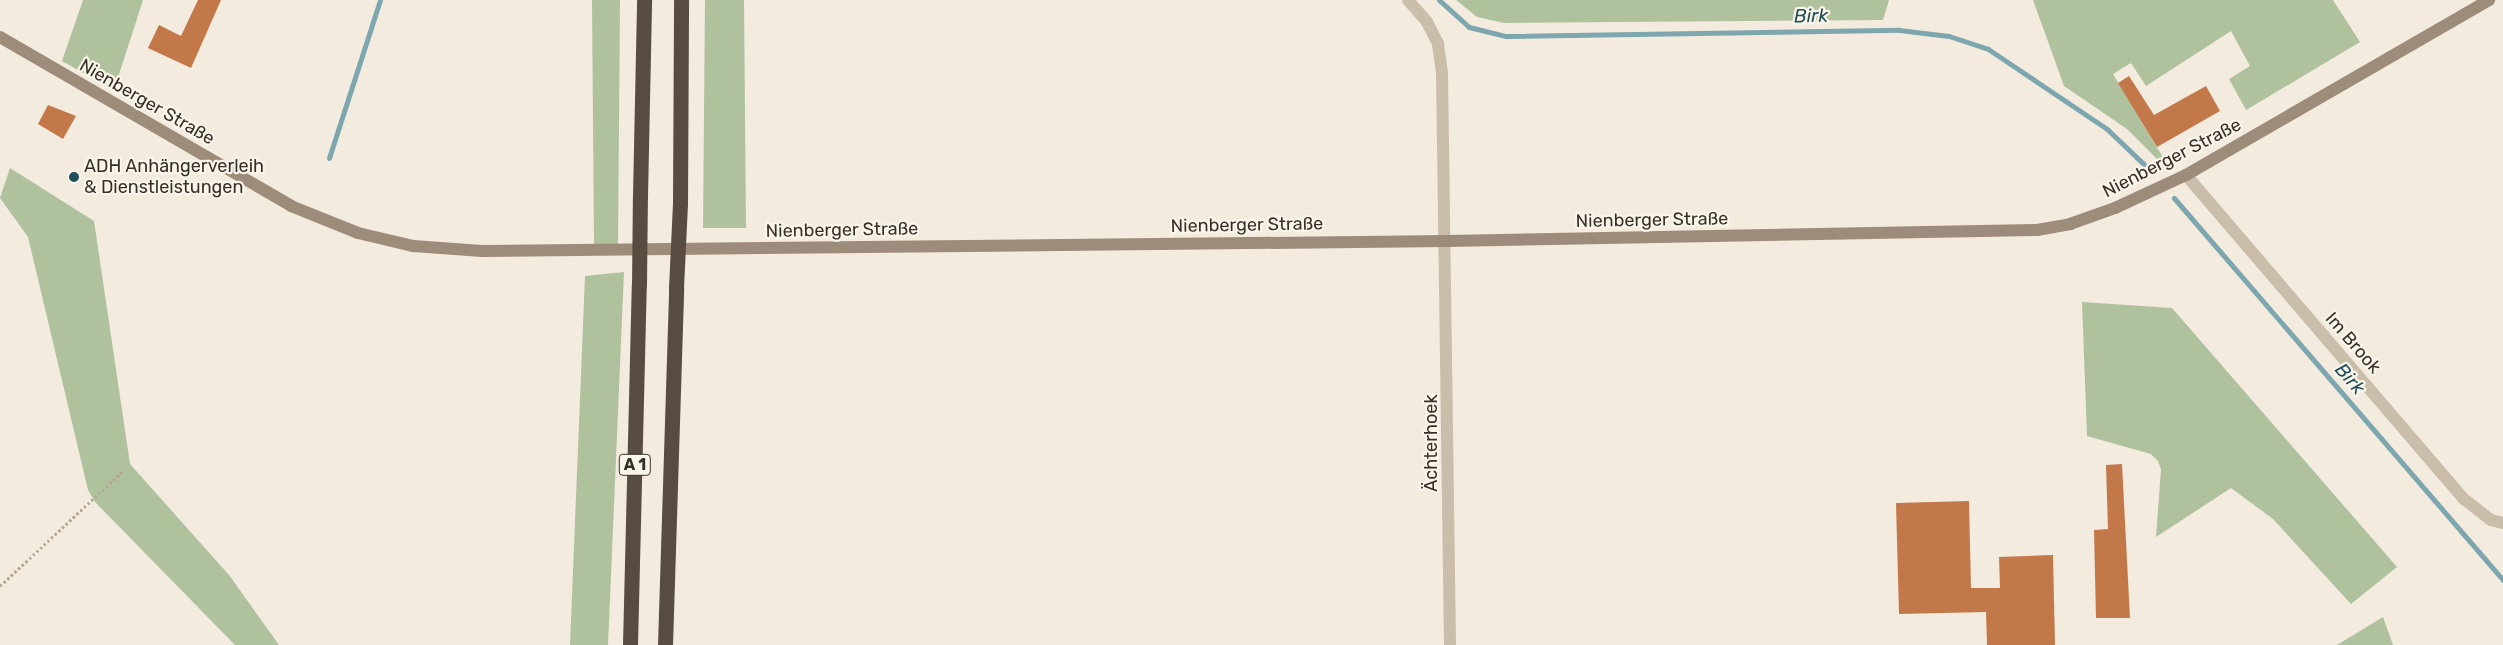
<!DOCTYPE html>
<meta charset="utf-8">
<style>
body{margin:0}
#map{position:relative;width:2503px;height:645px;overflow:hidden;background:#f2ebde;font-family:Rubik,sans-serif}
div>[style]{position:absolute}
.green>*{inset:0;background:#b0c19e}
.stream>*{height:5px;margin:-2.5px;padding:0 2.5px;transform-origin:2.5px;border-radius:2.5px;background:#7da6af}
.building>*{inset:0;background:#c3784a}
.path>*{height:3px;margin-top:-1.5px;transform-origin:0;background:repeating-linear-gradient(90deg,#b6a794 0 2.5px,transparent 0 5px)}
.street>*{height:12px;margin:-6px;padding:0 6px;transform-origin:6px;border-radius:6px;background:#cabdaa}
.secondary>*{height:12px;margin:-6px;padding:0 6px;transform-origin:6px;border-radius:6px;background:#9e8c7b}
.highway>*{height:15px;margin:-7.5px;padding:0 7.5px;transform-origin:7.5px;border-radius:7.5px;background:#584b40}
.highway-bridge>*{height:15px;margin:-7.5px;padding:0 7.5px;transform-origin:7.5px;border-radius:7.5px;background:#584b40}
.dots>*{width:14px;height:14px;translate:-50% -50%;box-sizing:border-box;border:2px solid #faf5ea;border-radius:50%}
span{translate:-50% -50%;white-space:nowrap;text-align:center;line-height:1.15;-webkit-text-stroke:4.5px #faf5ea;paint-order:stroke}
.shield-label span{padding:1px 4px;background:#faf5ea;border:1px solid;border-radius:4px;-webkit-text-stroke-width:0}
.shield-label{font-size:16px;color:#373029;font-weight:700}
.street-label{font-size:18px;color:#373029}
.poi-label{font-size:18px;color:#373029}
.left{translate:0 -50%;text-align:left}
.water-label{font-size:19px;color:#1f4d58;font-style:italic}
</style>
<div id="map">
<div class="green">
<i style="clip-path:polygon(83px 0,143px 0,114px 90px,62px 61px)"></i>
<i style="clip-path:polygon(592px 0,620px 0,618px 244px,594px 244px)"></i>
<i style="clip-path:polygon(705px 0,744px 0,746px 228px,703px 228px)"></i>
<i style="clip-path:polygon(1456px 0,1889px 0,1883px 20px,1504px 23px,1477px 17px)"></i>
<i style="clip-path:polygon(2033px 0,2333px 0,2360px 42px,2246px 110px,2229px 79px,2250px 66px,2231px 31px,2146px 86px,2131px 63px,2113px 74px,2164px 159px,2159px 161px,2127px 129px,2064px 86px)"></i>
<i style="clip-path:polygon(10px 168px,94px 221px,130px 464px,229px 575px,279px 645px,235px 645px,95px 502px,88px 490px,28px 237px,0 198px)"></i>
<i style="clip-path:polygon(624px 272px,608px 645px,570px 645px,585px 276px)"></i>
<i style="clip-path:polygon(2082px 302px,2172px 308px,2397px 567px,2351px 604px,2273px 519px,2231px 488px,2156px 537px,2161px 469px,2158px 461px,2151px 454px,2087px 436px)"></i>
<i style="clip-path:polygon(2383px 617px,2393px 645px,2337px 645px)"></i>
</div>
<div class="stream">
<i style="left:1439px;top:0;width:40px;rotate:42deg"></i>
<i style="left:1469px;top:27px;width:38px;rotate:14deg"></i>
<i style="left:1506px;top:36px;width:393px;rotate:-0.9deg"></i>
<i style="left:1899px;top:30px;width:50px;rotate:6.8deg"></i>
<i style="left:1949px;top:36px;width:41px;rotate:18.4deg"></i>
<i style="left:1988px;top:49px;width:143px;rotate:33.9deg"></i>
<i style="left:2107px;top:129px;width:61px;rotate:43.7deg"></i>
<i style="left:329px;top:158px;width:166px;rotate:-72.1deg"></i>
<i style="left:2174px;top:198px;width:504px;rotate:49.26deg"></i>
</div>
<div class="building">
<i style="clip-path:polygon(198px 0,221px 0,191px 68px,148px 48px,159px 25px,181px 36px)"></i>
<i style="clip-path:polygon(2129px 76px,2154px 115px,2206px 86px,2220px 111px,2157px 147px,2118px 83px)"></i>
<i style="clip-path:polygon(48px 105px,76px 116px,63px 139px,38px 124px)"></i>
<i style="clip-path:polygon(2122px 464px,2130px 618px,2096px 618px,2094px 530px,2108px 529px,2106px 465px)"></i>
<i style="clip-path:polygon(1969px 501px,1971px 588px,2000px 588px,1999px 557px,2053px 555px,2055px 645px,1987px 645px,1986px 612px,1899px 614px,1896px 503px)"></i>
</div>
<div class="path">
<i style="left:0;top:586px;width:170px;rotate:-43.1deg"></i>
</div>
<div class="street">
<i style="left:1408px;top:0;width:29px;rotate:49deg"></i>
<i style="left:1427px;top:22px;width:25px;rotate:63deg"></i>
<i style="left:1438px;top:44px;width:28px;rotate:82deg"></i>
<i style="left:1442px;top:72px;width:573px;rotate:89.2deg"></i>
<i style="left:2186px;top:175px;width:427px;rotate:49.4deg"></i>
<i style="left:2464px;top:499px;width:34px;rotate:38deg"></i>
<i style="left:2491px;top:520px;width:12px;rotate:14deg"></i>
</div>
<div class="secondary">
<i style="left:0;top:37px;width:337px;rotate:30.1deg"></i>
<i style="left:291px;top:206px;width:72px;rotate:21.9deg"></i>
<i style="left:358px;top:233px;width:57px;rotate:13.3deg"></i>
<i style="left:413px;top:246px;width:69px;rotate:4.1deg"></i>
<i style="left:482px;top:251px;width:965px;rotate:-0.59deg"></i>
<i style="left:1447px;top:241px;width:590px;rotate:-1.07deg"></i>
<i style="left:2037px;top:230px;width:34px;rotate:-10deg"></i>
<i style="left:2070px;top:224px;width:48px;rotate:-19.6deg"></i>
<i style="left:2115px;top:208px;width:78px;rotate:-24.9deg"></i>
<i style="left:2186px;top:175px;width:350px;rotate:-30deg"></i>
</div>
<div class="highway">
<i style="left:640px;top:196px;width:196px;rotate:-88.8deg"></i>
<i style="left:680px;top:204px;width:204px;rotate:-89.7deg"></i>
<i style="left:630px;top:645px;width:360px;rotate:-88.6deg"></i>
<i style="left:665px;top:645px;width:357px;rotate:-88.2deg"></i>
</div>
<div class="highway-bridge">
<i style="left:639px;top:285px;width:89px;rotate:-89.4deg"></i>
<i style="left:676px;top:288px;width:84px;rotate:-87.3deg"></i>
</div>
<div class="dots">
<i style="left:74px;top:177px;background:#1f4d58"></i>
</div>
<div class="shield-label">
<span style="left:635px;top:465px">A 1</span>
</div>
<div class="street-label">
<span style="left:147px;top:102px;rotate:30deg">Nienberger Straße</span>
<span style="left:2172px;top:158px;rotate:-27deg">Nienberger Straße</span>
<span style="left:1652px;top:220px;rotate:-1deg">Nienberger Straße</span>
<span style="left:1247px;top:225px;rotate:-1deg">Nienberger Straße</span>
<span style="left:842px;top:230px;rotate:-1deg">Nienberger Straße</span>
<span style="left:2353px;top:343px;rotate:49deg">Im Brook</span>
<span style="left:1431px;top:443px;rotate:-90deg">Ächterhoek</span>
</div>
<div class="poi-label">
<span class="left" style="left:84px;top:177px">ADH Anhängerverleih<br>&amp; Dienstleistungen</span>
</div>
<div class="water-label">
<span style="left:1811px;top:16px;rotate:-1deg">Birk</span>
<span style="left:2350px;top:379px;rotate:49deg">Birk</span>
</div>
</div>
